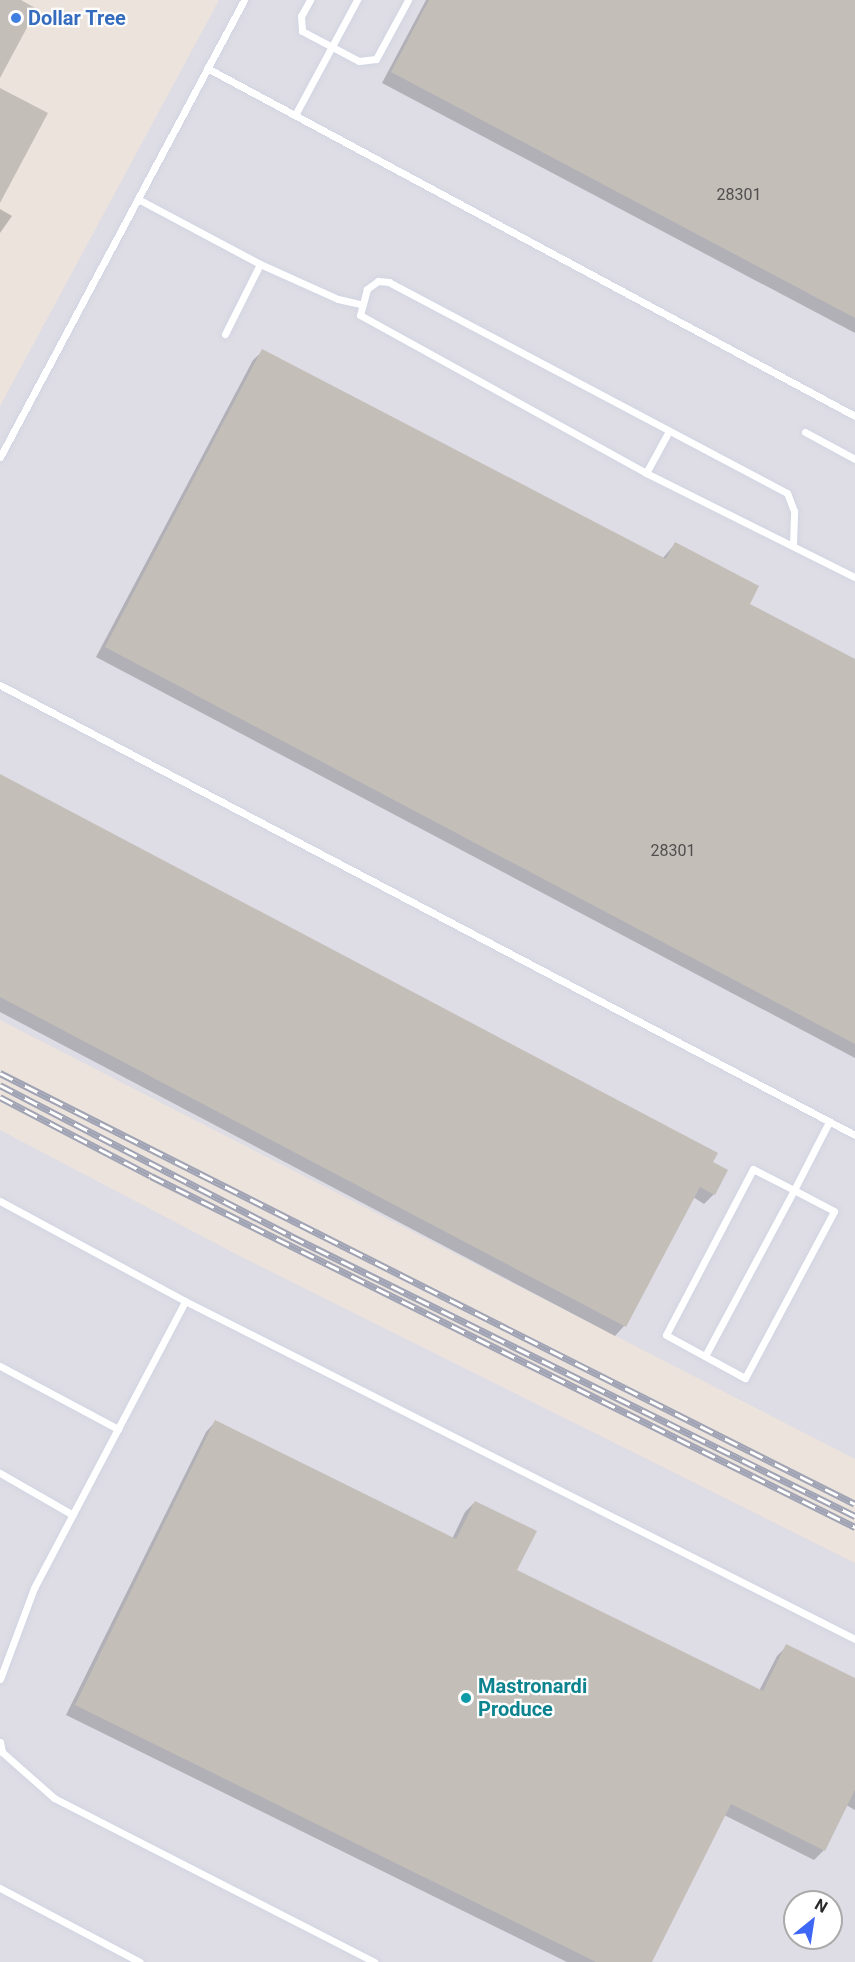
<!DOCTYPE html>
<style>
body{margin:0}
#map{position:relative;width:855px;height:1962px;overflow:hidden;background:#ece4dc;font-family:Roboto,sans-serif}
div>[style]{position:absolute}
.industrial>*{inset:0;background:#dedce4}
.shadow>*{inset:0;background:#0003}
.building>*{inset:0;background:#c4beb9}
.roads{filter:drop-shadow(0 0 2px #d1d5e2) drop-shadow(0 0 2px #d1d5e2)}
.service>*{height:7px;margin:-3.5px;padding:0 3.5px;transform-origin:3.5px;border-radius:3.5px;background:#fff}
.rail>*{height:7px;margin-top:-3.5px;transform-origin:0;background:repeating-linear-gradient(90deg,#fff 0 14px,#9fa3b4 0 28px);box-sizing:border-box;border-block:2px solid #9fa3b4}
.dots>*{width:16px;height:16px;translate:-50% -50%;box-sizing:border-box;border:3px solid #fff;border-radius:50%}
span{translate:-50% -50%;white-space:nowrap;text-align:center;line-height:1.15;-webkit-text-stroke:4.5px #fff;paint-order:stroke}
.number-label{font-size:16px;color:#504f4e}
.number-label span{-webkit-text-stroke-width:0}
.shop-label{font-size:20px;color:#366cbe;font-weight:700}
.left{translate:0 -50%;text-align:left}
.culture-label{font-size:20px;color:#0d838f;font-weight:700}
.north{position:absolute;left:783px;top:1890px;width:60px;height:60px;box-sizing:border-box;background:#fff;border:2px solid #aaa;border-radius:50%;rotate:30deg;font-size:16px;font-weight:700;line-height:24px;text-align:center;color:#2a2a2a}
.north::after{content:'';display:block;margin:auto;width:21px;height:27px;background:#3f67f5;clip-path:polygon(50% 0,100% 100%,50% 72%,0 100%)}
</style>
<div id="map">
<div class="industrial">
<i style="clip-path:polygon(219px 0,855px 0,855px 1459px,0 1020px,0 406px)"></i>
<i style="clip-path:polygon(evenodd,0 1130px,236px 1254px,855px 1563px,855px 1962px,0 1962px,0 1130px,795px 1902px,831px 1902px,831px 1938px,795px 1938px,795px 1902px)"></i>
</div>
<div class="shadow">
<i style="clip-path:polygon(426px 0,855px 0,855px 333px,382px 83px)"></i>
<i style="clip-path:polygon(0 209px,12px 216px,0 233px)"></i>
<i style="clip-path:polygon(263px 351px,662px 559px,675px 544px,748px 604px,855px 661px,855px 1058px,96px 657px,253px 360px)"></i>
<i style="clip-path:polygon(0 776px,711px 1163px,714px 1194px,704px 1204px,693px 1197px,624px 1326px,615px 1336px,0 1012px)"></i>
<i style="clip-path:polygon(215px 1422px,452px 1539px,465px 1512px,475px 1502px,515px 1571px,759px 1691px,777px 1656px,787px 1646px,855px 1680px,855px 1810px,846px 1805px,824px 1850px,814px 1860px,724px 1815px,651px 1962px,567px 1962px,66px 1715px,206px 1432px)"></i>
</div>
<div class="building">
<i style="clip-path:polygon(0 0,21px 0,37px 9px,0 78px)"></i>
<i style="clip-path:polygon(429px 0,855px 0,855px 318px,391px 72px)"></i>
<i style="clip-path:polygon(0 88px,48px 113px,0 203px)"></i>
<i style="clip-path:polygon(262px 349px,666px 559px,675px 542px,759px 586px,750px 604px,855px 659px,855px 1044px,105px 647px)"></i>
<i style="clip-path:polygon(0 774px,718px 1153px,713px 1162px,728px 1170px,715px 1195px,700px 1187px,626px 1327px,0 997px)"></i>
<i style="clip-path:polygon(215px 1420px,456px 1539px,475px 1501px,537px 1531px,517px 1570px,763px 1691px,786px 1644px,855px 1678px,855px 1790px,825px 1851px,731px 1804px,652px 1962px,596px 1962px,75px 1705px)"></i>
</div>
<div class="roads">
<div class="service">
<i style="left:310px;top:0;width:18px;rotate:119deg"></i>
<i style="left:301px;top:16px;width:15px;rotate:86deg"></i>
<i style="left:302px;top:31px;width:64px;rotate:27.8deg"></i>
<i style="left:359px;top:61px;width:17px;rotate:-7deg"></i>
<i style="left:376px;top:59px;width:67px;rotate:-61.5deg"></i>
<i style="left:207px;top:68px;width:736px;rotate:28.24deg"></i>
<i style="left:295px;top:115px;width:131px;rotate:-61.7deg"></i>
<i style="left:138px;top:199px;width:138px;rotate:28deg"></i>
<i style="left:260px;top:264px;width:85px;rotate:24.2deg"></i>
<i style="left:338px;top:299px;width:23px;rotate:13deg"></i>
<i style="left:225px;top:334px;width:78px;rotate:-63.4deg"></i>
<i style="left:805px;top:432px;width:57px;rotate:28.4deg"></i>
<i style="left:0;top:457px;width:518px;rotate:-61.9deg"></i>
<i style="left:646px;top:473px;width:48px;rotate:-61.3deg"></i>
<i style="left:793px;top:544px;width:33px;rotate:-88deg"></i>
<i style="left:794px;top:511px;width:19px;rotate:-111deg"></i>
<i style="left:787px;top:493px;width:450px;rotate:-152.1deg"></i>
<i style="left:389px;top:282px;width:11px;rotate:-175deg"></i>
<i style="left:378px;top:281px;width:14px;rotate:144deg"></i>
<i style="left:367px;top:289px;width:27px;rotate:105deg"></i>
<i style="left:360px;top:315px;width:327px;rotate:28.9deg"></i>
<i style="left:646px;top:473px;width:233px;rotate:26.5deg"></i>
<i style="left:0;top:685px;width:966px;rotate:27.76deg"></i>
<i style="left:0;top:1201px;width:210px;rotate:28.4deg"></i>
<i style="left:705px;top:1356px;width:188px;rotate:-61.8deg"></i>
<i style="left:794px;top:1190px;width:46px;rotate:-152.9deg"></i>
<i style="left:753px;top:1169px;width:187px;rotate:117.7deg"></i>
<i style="left:666px;top:1335px;width:90px;rotate:28.6deg"></i>
<i style="left:745px;top:1378px;width:189px;rotate:-61.9deg"></i>
<i style="left:834px;top:1211px;width:45px;rotate:-152.3deg"></i>
<i style="left:794px;top:1190px;width:76px;rotate:-62.8deg"></i>
<i style="left:0;top:1366px;width:134px;rotate:28.1deg"></i>
<i style="left:0;top:1473px;width:84px;rotate:29.9deg"></i>
<i style="left:0;top:1679px;width:97px;rotate:-69.5deg"></i>
<i style="left:34px;top:1588px;width:324px;rotate:-62.2deg"></i>
<i style="left:185px;top:1301px;width:750px;rotate:26.77deg"></i>
<i style="left:0;top:1742px;width:10px;rotate:79deg"></i>
<i style="left:2px;top:1752px;width:69px;rotate:41.5deg"></i>
<i style="left:54px;top:1798px;width:360px;rotate:27.1deg"></i>
<i style="left:0;top:1888px;width:158px;rotate:27.9deg"></i>
</div>
</div>
<div class="rail">
<i style="left:0;top:1073px;width:957px;rotate:26.75deg"></i>
<i style="left:0;top:1085px;width:328px;rotate:27.4deg"></i>
<i style="left:291px;top:1236px;width:630px;rotate:26.4deg"></i>
<i style="left:0;top:1097px;width:170px;rotate:27.6deg"></i>
<i style="left:151px;top:1176px;width:787px;rotate:26.5deg"></i>
</div>
<div class="dots">
<i style="left:16px;top:18px;background:#3f7fe0"></i>
<i style="left:466px;top:1698px;background:#0f9aa8"></i>
</div>
<div class="number-label">
<span style="left:739px;top:195px">28301</span>
<span style="left:673px;top:851px">28301</span>
</div>
<div class="shop-label">
<span class="left" style="left:28px;top:18px">Dollar Tree</span>
</div>
<div class="culture-label">
<span class="left" style="left:478px;top:1698px">Mastronardi<br>Produce</span>
</div>
<div class="north">N</div>
</div>
